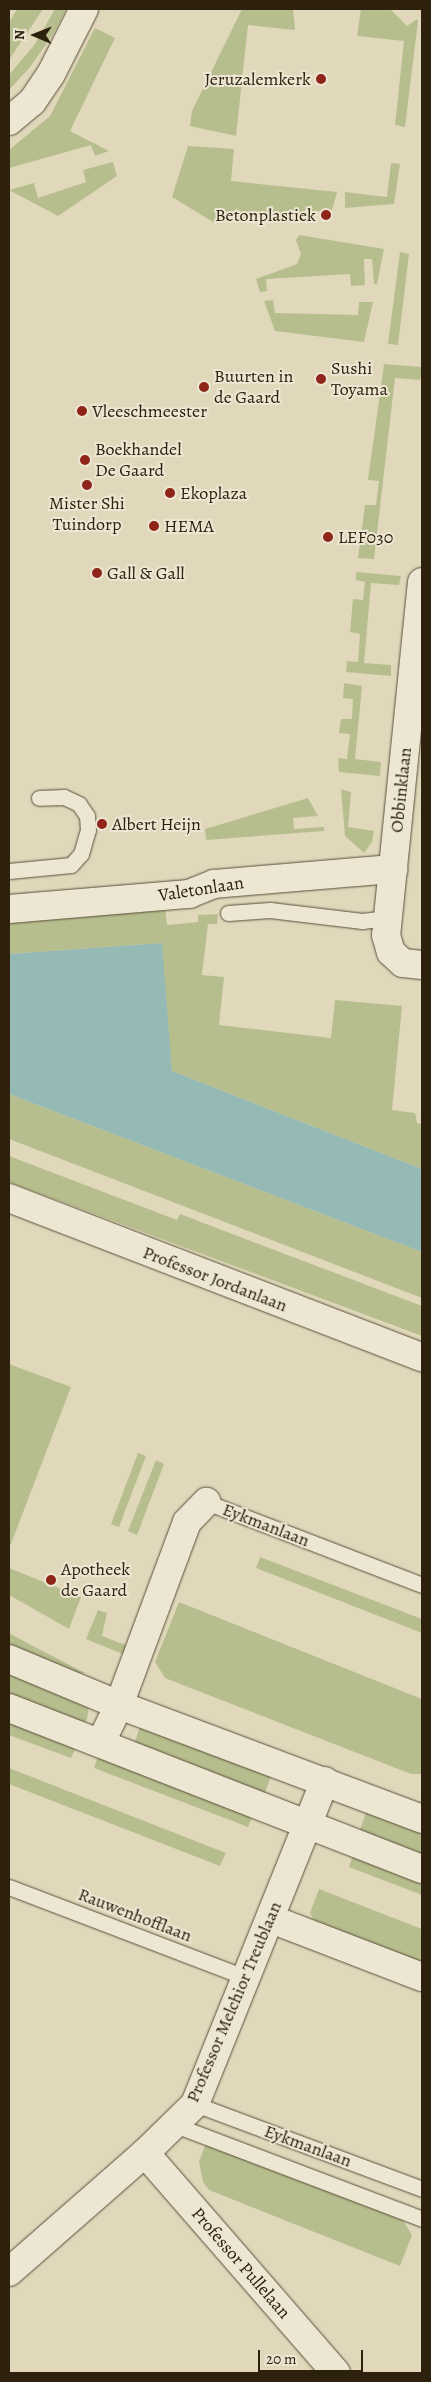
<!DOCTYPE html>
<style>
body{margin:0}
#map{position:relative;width:431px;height:2382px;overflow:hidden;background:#e1d8bc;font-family:Alegreya,serif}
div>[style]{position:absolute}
.green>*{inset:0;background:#b7be8e}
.water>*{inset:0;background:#95b9b5}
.roads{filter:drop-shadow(0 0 1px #5a4f3a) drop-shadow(0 0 1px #5a4f3a)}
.lane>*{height:15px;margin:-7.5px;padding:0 7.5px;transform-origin:7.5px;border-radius:7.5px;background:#ece6d3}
.street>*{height:28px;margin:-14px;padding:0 14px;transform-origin:14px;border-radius:14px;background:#ece6d3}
.secondary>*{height:28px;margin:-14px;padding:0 14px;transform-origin:14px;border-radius:14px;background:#ece6d3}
.dots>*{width:14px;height:14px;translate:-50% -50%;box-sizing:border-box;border:2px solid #ece6d3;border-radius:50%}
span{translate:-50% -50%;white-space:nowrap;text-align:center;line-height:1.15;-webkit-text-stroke:4px #ece6d3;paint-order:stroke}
.poi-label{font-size:18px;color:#2d210e}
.right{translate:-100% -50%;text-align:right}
.left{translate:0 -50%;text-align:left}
.street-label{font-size:18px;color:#2d210e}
.frame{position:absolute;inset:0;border:10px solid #2d210e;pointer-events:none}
.north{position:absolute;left:10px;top:10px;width:50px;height:50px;-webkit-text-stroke:4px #ece6d3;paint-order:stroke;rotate:271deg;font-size:14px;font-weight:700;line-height:20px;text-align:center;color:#2d210e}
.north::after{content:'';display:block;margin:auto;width:18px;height:22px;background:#2d210e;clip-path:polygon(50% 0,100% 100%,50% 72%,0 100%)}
.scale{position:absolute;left:258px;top:2350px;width:105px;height:22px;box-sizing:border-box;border:2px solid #2d210e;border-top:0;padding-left:6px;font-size:15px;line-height:18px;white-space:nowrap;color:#2d210e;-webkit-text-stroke:4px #ece6d3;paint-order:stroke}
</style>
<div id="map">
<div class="green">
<i style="clip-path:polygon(17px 9px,43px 9px,9px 60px,9px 23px)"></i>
<i style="clip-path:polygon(55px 9px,66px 10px,55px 31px,31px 66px,9px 90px,9px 75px,35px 44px)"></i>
<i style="clip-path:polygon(242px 9px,293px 9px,295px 30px,248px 25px,236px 136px,190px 126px,192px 111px)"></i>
<i style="clip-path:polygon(361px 9px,390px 9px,407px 26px,417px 19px,418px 21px,405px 127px,395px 125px,404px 41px,357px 36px)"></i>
<i style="clip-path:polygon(95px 28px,115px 38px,70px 131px,109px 151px,95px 156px,91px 145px,9px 168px,9px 150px,50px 116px)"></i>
<i style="clip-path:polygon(188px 146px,234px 149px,231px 181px,337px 192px,332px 210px,213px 222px,172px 197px)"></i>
<i style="clip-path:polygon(113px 162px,117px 176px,58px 216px,9px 190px,34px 183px,38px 198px,86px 182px,83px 170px)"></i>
<i style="clip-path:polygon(391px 163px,400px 164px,394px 204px,345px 208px,345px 192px,387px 197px)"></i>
<i style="clip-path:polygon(299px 235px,384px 249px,377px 284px,374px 284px,372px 259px,364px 259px,365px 285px,351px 286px,350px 274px,266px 279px,267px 291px,260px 292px,256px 279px,297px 264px,301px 254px,296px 240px)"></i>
<i style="clip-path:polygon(400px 252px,409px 254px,398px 345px,388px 344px)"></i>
<i style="clip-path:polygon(273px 300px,275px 313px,358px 315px,359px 302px,373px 302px,364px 342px,275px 331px,264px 301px)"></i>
<i style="clip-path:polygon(384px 364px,422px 367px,422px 373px,420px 380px,395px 378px,374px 559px,358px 558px,365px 505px,376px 505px,379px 481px,368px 480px)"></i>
<i style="clip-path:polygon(356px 572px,401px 576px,399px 585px,371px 583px,364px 663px,391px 665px,391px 676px,346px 672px,347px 661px,358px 662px,360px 634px,350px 632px,353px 599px,363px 600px,365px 582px,356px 580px)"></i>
<i style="clip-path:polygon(344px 683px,362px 686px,355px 759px,381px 762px,380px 776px,339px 772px,338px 758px,347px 759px,350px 734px,339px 733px,341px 719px,352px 719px,353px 699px,343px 698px)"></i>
<i style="clip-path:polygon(341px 789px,351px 792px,348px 827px,374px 831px,372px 842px,364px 853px,345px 836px)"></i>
<i style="clip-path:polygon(308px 798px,318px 816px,293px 818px,294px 829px,324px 827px,324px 831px,206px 840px,205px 829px)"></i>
<i style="clip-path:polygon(165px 906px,167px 925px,198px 922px,198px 915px,218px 914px,217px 924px,208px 924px,202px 975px,224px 977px,219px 1025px,331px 1038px,335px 1000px,402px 1006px,392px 1110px,415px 1113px,417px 1123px,422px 1124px,422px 1169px,172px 1071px,161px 943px,9px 954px,9px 919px)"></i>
<i style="clip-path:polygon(9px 1094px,422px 1252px,422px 1298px,9px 1139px)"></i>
<i style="clip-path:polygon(9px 1156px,177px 1220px,180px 1214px,422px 1306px,422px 1336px,9px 1182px)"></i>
<i style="clip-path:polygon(9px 1364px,71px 1387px,9px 1549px)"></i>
<i style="clip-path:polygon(138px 1453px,146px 1456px,119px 1527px,111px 1524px)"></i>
<i style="clip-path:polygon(156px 1460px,164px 1464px,137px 1535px,128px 1531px)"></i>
<i style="clip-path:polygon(260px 1557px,422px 1619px,422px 1633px,256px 1568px)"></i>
<i style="clip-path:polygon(9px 1568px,81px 1597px,69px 1629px,9px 1595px)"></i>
<i style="clip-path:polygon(179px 1602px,422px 1699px,422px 1774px,411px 1774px,165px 1678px,155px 1662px)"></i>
<i style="clip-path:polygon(98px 1610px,107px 1613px,102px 1636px,128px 1646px,125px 1655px,86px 1639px)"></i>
<i style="clip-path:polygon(9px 1633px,35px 1647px,85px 1673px,75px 1674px,9px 1649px)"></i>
<i style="clip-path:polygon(9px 1670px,89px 1707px,87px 1719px,83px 1724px,9px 1698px)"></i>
<i style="clip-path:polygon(9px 1718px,77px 1745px,71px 1758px,9px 1735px)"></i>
<i style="clip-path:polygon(140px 1727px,272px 1773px,263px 1798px,134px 1744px)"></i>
<i style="clip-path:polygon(99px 1753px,254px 1813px,248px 1827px,94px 1768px)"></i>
<i style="clip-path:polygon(9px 1768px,226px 1853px,220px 1866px,9px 1784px)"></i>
<i style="clip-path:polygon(367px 1810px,422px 1832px,422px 1860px,358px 1835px)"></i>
<i style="clip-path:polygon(354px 1852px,422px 1878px,422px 1895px,349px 1867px)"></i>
<i style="clip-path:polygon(319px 1889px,422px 1929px,422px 1965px,317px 1925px,310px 1913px)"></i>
<i style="clip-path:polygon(207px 2140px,399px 2214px,412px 2235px,400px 2266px,209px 2190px,203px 2182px,199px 2162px)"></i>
</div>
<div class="water">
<i style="clip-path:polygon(162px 943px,172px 1071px,422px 1169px,422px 1252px,9px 1094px,9px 954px)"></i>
</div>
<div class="roads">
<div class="lane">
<i style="left:9px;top:871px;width:62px;rotate:-5.5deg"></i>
<i style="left:71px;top:865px;width:15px;rotate:-48deg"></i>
<i style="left:81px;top:854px;width:25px;rotate:-74deg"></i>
<i style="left:88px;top:830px;width:14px;rotate:-94deg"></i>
<i style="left:87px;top:816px;width:14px;rotate:-124deg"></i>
<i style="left:79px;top:804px;width:17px;rotate:-155deg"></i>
<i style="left:64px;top:797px;width:25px;rotate:178deg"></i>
<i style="left:228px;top:913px;width:42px;rotate:-4.1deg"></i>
<i style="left:270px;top:910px;width:93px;rotate:6.8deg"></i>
<i style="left:362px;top:921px;width:26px;rotate:-7deg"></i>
<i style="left:206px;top:1502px;width:231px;rotate:21deg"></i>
<i style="left:9px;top:1887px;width:255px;rotate:20.9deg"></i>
<i style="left:195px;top:2104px;width:242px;rotate:20.5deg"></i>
<i style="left:175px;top:2125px;width:264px;rotate:20.8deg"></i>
</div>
<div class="street">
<i style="left:422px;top:582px;width:355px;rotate:95.8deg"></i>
<i style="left:386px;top:935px;width:18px;rotate:74deg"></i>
<i style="left:391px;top:952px;width:16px;rotate:43deg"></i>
<i style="left:403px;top:963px;width:19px;rotate:6deg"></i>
<i style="left:9px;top:909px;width:181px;rotate:-4.8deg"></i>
<i style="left:189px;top:894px;width:27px;rotate:-22deg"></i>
<i style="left:214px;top:884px;width:180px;rotate:-4.8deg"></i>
<i style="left:9px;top:1198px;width:443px;rotate:21.1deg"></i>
<i style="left:101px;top:1742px;width:41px;rotate:-64.1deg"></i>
<i style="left:119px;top:1705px;width:195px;rotate:-69.6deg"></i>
<i style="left:187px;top:1522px;width:28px;rotate:-46deg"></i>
<i style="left:271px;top:1919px;width:162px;rotate:21deg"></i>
<i style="left:145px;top:2153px;width:291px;rotate:49deg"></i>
<i style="left:9px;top:2272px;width:181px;rotate:-41.2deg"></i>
<i style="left:145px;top:2153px;width:70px;rotate:-44.4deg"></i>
<i style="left:195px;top:2104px;width:348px;rotate:-68.1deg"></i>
</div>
<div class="secondary">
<i style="left:9px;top:121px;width:30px;rotate:-40deg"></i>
<i style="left:32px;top:102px;width:34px;rotate:-56deg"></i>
<i style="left:51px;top:74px;width:73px;rotate:-63.1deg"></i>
<i style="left:9px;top:1659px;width:119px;rotate:22.7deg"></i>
<i style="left:119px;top:1705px;width:324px;rotate:20.6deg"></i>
<i style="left:9px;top:1708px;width:443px;rotate:21.3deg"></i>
</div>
</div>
<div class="dots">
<i style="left:321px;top:79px;background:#8f2418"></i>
<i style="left:326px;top:215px;background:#8f2418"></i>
<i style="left:321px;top:379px;background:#8f2418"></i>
<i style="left:204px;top:387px;background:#8f2418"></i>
<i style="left:82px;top:411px;background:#8f2418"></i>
<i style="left:85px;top:460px;background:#8f2418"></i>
<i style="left:87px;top:485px;background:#8f2418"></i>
<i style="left:170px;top:493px;background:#8f2418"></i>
<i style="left:154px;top:526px;background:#8f2418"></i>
<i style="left:328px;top:537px;background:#8f2418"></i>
<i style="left:97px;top:573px;background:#8f2418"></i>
<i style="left:102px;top:824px;background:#8f2418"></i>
<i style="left:51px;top:1580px;background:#8f2418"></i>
</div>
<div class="poi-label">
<span class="right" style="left:311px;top:79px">Jeruzalemkerk</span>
<span class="right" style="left:316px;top:215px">Betonplastiek</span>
<span class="left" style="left:331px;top:379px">Sushi<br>Toyama</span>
<span class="left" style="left:214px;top:387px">Buurten in<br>de Gaard</span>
<span class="left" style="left:92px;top:411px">Vleeschmeester</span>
<span class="left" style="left:95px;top:460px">Boekhandel<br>De Gaard</span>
<span class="left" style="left:180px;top:493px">Ekoplaza</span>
<span style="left:87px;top:514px">Mister Shi<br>Tuindorp</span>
<span class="left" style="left:164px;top:526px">HEMA</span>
<span class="left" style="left:338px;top:537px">LEF030</span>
<span class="left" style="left:107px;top:573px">Gall &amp; Gall</span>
<span class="left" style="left:112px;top:824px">Albert Heijn</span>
<span class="left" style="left:61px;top:1580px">Apotheek<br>de Gaard</span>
</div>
<div class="street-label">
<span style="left:401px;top:790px;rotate:-84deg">Obbinklaan</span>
<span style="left:201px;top:889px;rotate:-9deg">Valetonlaan</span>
<span style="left:215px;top:1279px;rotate:21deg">Professor Jordanlaan</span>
<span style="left:266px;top:1525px;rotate:21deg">Eykmanlaan</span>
<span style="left:135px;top:1915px;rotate:21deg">Rauwenhofflaan</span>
<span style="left:234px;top:2002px;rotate:-67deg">Professor Melchior Treublaan</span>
<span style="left:308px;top:2146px;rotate:20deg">Eykmanlaan</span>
<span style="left:241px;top:2263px;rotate:49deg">Professor Pullelaan</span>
</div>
<div class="frame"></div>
<div class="north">N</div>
<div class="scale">20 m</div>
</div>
